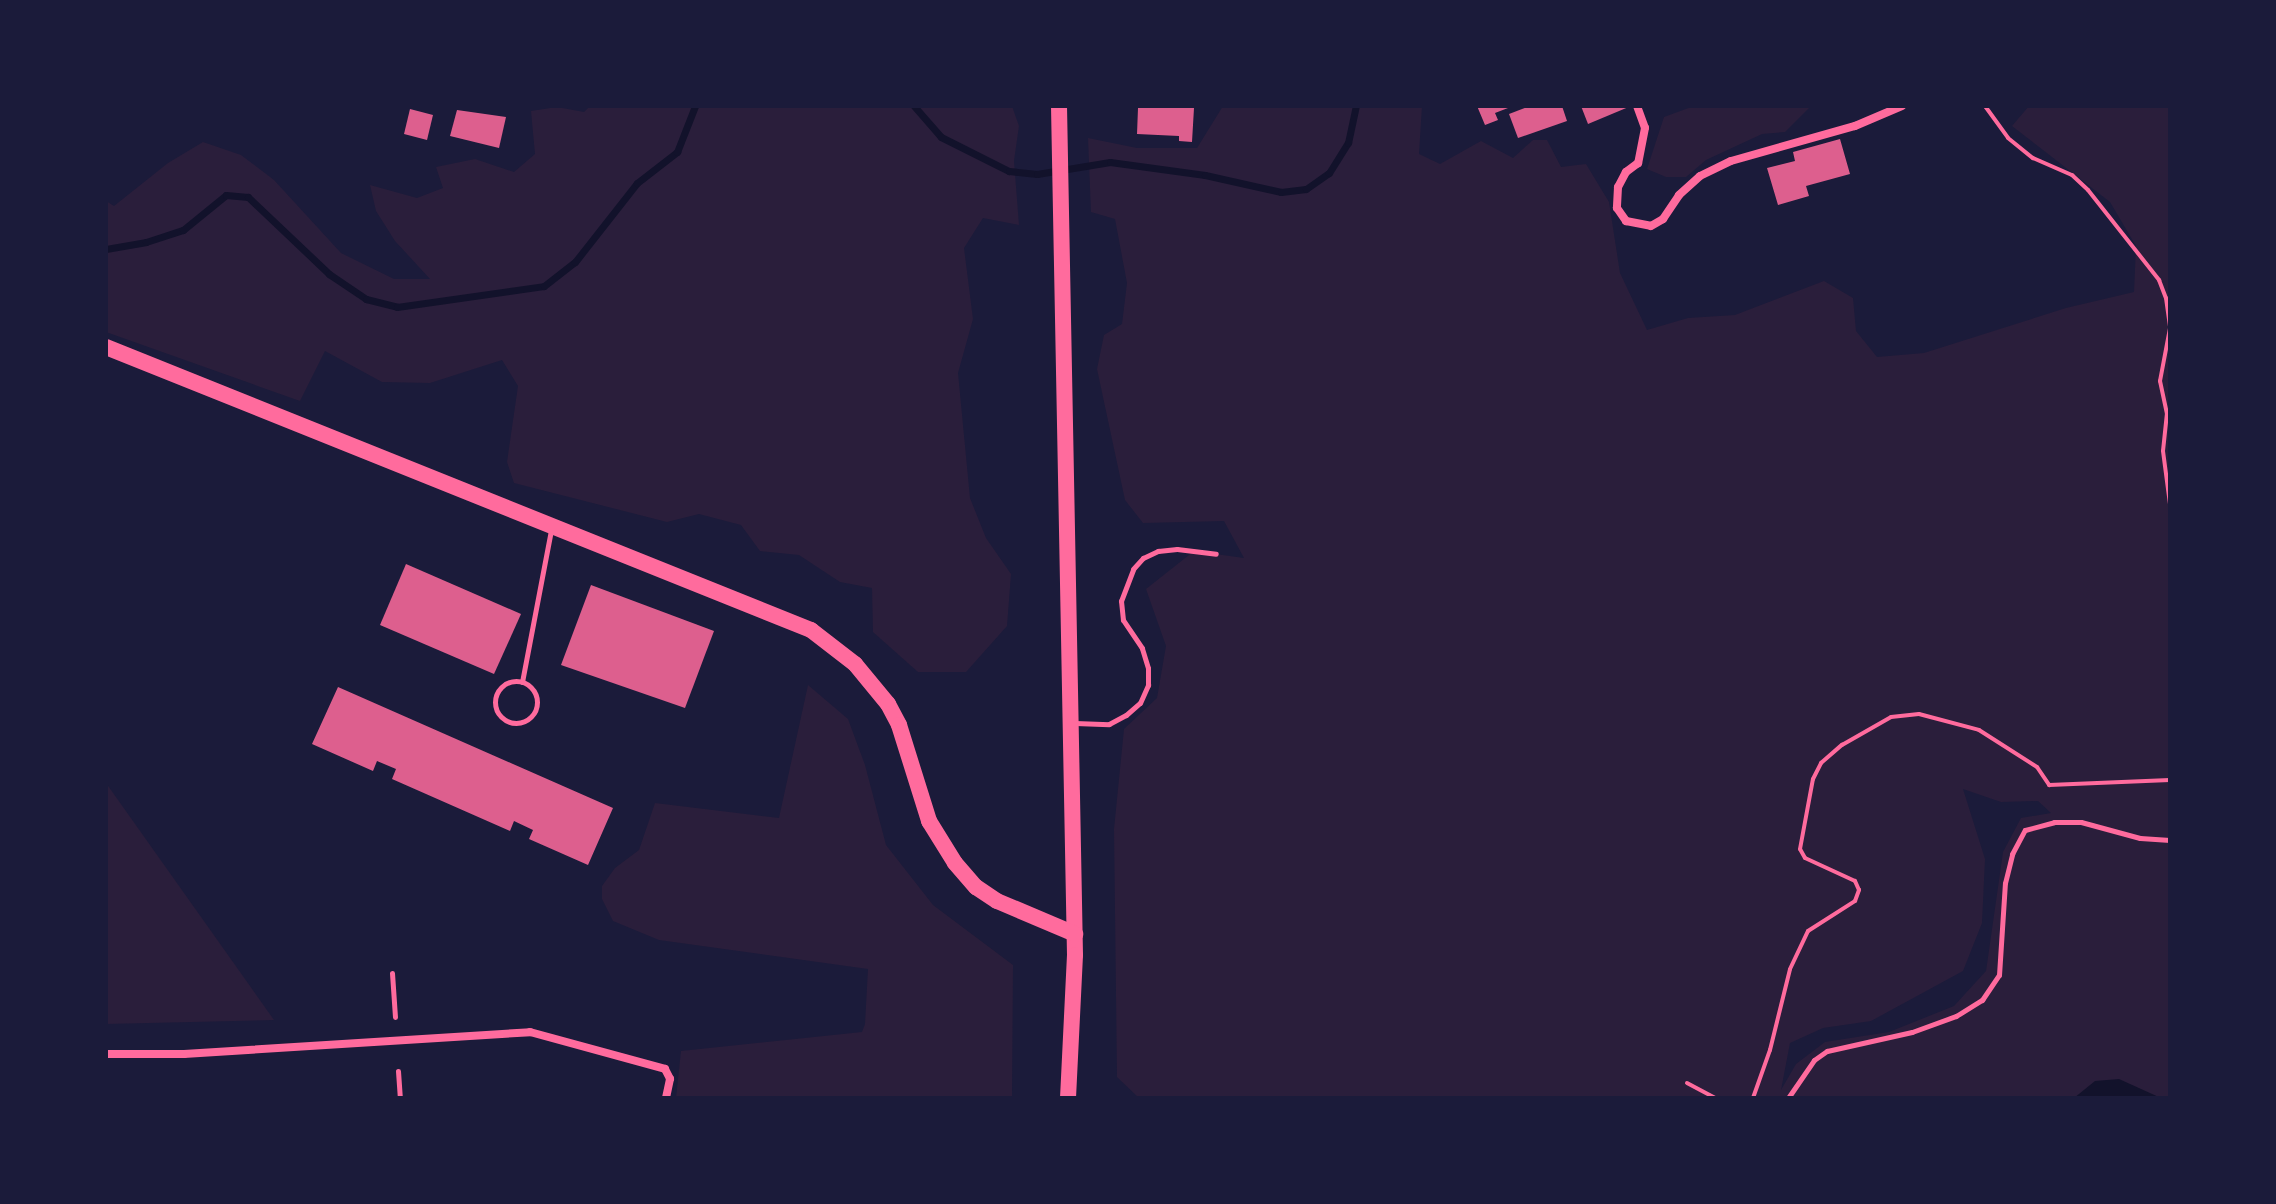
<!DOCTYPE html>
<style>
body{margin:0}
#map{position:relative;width:2276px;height:1204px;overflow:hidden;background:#1b1b3a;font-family:"PT Sans Narrow",sans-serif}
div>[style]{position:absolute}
.green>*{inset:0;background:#2a1e3b}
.water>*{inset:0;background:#12122b}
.stream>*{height:7px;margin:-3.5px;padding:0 3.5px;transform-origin:3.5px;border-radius:3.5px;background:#12122b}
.building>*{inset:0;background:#dd5f8e}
.path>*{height:4px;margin:-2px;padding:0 2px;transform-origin:2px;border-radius:2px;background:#ff6b9d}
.service>*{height:5px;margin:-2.5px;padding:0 2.5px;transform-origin:2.5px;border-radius:2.5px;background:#ff6b9d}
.service>.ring{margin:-2.5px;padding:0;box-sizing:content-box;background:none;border:5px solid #ff6b9d;border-radius:50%}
.minor>*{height:8px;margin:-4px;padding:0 4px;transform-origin:4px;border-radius:4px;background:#ff6b9d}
.primary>*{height:16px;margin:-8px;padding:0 8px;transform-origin:8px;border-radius:8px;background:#ff6b9d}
span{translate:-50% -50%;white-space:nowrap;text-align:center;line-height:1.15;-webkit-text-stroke:8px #1b1b3a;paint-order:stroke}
.frame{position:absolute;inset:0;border:108px solid #1b1b3a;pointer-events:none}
</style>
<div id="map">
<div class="green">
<i style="clip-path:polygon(590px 106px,1012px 106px,1019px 126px,1014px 161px,1019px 225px,983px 218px,964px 248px,973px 319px,958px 373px,970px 498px,986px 538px,1011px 574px,1007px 626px,966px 672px,918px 672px,873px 632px,872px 588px,840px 582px,799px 555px,760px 551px,741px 525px,699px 514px,667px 522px,514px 483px,507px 462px,518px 386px,502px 360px,430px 383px,382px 382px,325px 351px,300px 401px,106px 332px,106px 201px,114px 206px,168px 163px,203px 142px,241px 155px,274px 180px,341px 253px,394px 279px,430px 279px,395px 241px,376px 211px,370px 185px,417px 198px,443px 188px,436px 167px,475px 159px,514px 172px,535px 154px,531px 111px,557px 107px,584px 112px)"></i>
<i style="clip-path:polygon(evenodd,1223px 106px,1422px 106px,1419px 154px,1440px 164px,1481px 141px,1513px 158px,1533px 140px,1547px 140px,1561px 167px,1586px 164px,1609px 202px,1620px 273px,1647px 330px,1688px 318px,1735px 315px,1824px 281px,1853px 298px,1856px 331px,1877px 357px,1924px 353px,2066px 308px,2134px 292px,2136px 246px,2110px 202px,2012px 126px,2029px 106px,2170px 106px,2170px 1098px,1139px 1098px,1117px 1077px,1114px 829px,1124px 729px,1157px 698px,1166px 646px,1146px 589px,1194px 551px,1244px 558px,1224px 521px,1143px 523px,1125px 500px,1097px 369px,1104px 335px,1122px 324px,1127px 283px,1115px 219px,1091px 212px,1088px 138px,1137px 148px,1197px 148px,1223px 106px,1963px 789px,2001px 802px,2038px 801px,2051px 813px,2021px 818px,2003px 852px,1986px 971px,1954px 1006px,1889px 1032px,1825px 1042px,1796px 1064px,1781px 1090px,1790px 1043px,1823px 1028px,1871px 1021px,1963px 971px,1982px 923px,1985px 859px,1963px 789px)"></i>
<i style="clip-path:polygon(1694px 106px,1811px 106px,1785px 132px,1762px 134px,1706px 160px,1686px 177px,1666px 177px,1647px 169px,1664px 117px)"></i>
<i style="clip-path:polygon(808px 685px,848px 719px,865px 765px,886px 845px,933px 905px,1013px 965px,1012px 1098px,676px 1098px,681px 1051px,862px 1032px,865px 1024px,868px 969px,659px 940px,613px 921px,602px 899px,602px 886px,615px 868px,639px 850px,655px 803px,779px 818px)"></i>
<i style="clip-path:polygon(106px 783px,274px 1020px,106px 1024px)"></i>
</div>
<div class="water">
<i style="clip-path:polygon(2119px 1079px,2161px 1098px,2074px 1098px,2095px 1081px)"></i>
</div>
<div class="stream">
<i style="left:914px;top:106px;width:41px;rotate:48.9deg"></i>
<i style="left:941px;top:137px;width:76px;rotate:26.6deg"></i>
<i style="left:1009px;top:171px;width:28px;rotate:6deg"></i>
<i style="left:1037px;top:174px;width:74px;rotate:-9.3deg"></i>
<i style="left:1110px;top:162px;width:96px;rotate:7.8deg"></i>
<i style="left:1205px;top:175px;width:78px;rotate:12.6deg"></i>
<i style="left:1281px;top:192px;width:25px;rotate:-7deg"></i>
<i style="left:1306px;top:189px;width:28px;rotate:-35deg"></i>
<i style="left:1329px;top:173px;width:36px;rotate:-58deg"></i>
<i style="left:1348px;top:143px;width:38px;rotate:-78deg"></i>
<i style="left:106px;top:249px;width:41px;rotate:-9.9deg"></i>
<i style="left:146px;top:242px;width:39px;rotate:-18deg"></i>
<i style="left:183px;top:230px;width:55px;rotate:-39.1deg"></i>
<i style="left:226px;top:195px;width:22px;rotate:5deg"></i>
<i style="left:248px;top:197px;width:112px;rotate:43.5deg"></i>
<i style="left:329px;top:274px;width:45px;rotate:34deg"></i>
<i style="left:366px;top:299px;width:32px;rotate:14deg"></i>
<i style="left:397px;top:307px;width:148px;rotate:-8.1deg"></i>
<i style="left:544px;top:286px;width:39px;rotate:-38deg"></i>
<i style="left:575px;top:262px;width:100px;rotate:-51.9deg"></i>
<i style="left:637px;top:183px;width:51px;rotate:-37.8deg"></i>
<i style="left:677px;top:152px;width:49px;rotate:-68.6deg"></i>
</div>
<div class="building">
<i style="clip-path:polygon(1152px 106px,1194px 108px,1192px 142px,1179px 141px,1179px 136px,1137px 134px,1138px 108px)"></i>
<i style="clip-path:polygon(1477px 106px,1507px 106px,1508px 108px,1495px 113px,1498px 120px,1485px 125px)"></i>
<i style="clip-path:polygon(1530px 106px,1562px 106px,1567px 121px,1518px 138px,1509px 114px)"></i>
<i style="clip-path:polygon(1581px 106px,1631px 106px,1588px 124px)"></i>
<i style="clip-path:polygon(410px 109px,433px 115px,427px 140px,404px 134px)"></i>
<i style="clip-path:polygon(457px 110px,506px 117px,499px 148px,450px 136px)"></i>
<i style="clip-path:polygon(1840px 139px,1850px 174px,1806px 186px,1809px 196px,1778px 205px,1767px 168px,1795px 161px,1793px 152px)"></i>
<i style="clip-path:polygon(406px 564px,521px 614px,494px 674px,380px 625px)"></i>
<i style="clip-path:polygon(591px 585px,714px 631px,685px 708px,561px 665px)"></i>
<i style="clip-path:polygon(338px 687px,613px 808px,588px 865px,529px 839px,533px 830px,514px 821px,510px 831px,392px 779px,396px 769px,377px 761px,373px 771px,312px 744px)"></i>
</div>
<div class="path">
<i style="left:1985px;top:106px;width:39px;rotate:54deg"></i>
<i style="left:2008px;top:138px;width:32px;rotate:39deg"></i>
<i style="left:2033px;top:158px;width:43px;rotate:23.6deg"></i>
<i style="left:2072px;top:175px;width:22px;rotate:43deg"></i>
<i style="left:2088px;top:190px;width:115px;rotate:51.7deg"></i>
<i style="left:2159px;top:280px;width:19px;rotate:69deg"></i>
<i style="left:2166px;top:298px;width:30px;rotate:82deg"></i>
<i style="left:2170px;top:328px;width:54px;rotate:100.7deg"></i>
<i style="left:2160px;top:381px;width:33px;rotate:78deg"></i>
<i style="left:2167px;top:413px;width:38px;rotate:96deg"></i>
<i style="left:2163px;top:451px;width:53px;rotate:82.5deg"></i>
<i style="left:1687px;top:1083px;width:32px;rotate:28deg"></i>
<i style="left:1753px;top:1098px;width:51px;rotate:-70.5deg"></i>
<i style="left:1770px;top:1050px;width:83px;rotate:-76.1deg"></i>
<i style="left:1790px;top:969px;width:42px;rotate:-64.7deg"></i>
<i style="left:1808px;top:931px;width:56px;rotate:-32.6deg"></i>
<i style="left:1855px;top:901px;width:12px;rotate:-70deg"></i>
<i style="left:1859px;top:890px;width:10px;rotate:-114deg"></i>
<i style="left:1855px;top:881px;width:55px;rotate:-155.3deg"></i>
<i style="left:1805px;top:858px;width:10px;rotate:-119deg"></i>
<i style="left:1800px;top:849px;width:71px;rotate:-79.5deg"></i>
<i style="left:1813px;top:779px;width:18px;rotate:-63deg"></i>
<i style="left:1821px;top:763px;width:28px;rotate:-41deg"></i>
<i style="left:1842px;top:745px;width:56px;rotate:-29.7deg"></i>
<i style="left:1891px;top:717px;width:28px;rotate:-6deg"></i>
<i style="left:1919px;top:714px;width:62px;rotate:14.9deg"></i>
<i style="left:1979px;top:730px;width:69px;rotate:32.5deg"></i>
<i style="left:2037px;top:767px;width:22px;rotate:56deg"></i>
<i style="left:2049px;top:785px;width:121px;rotate:-2.4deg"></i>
</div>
<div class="service">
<i class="ring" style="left:495px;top:681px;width:37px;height:37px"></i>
<i style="left:522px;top:682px;width:155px;rotate:-79.2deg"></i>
<i style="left:1075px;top:723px;width:34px;rotate:2deg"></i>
<i style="left:1109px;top:724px;width:19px;rotate:-28deg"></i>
<i style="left:1126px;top:715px;width:18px;rotate:-41deg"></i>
<i style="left:1140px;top:703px;width:20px;rotate:-66deg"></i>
<i style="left:1148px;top:685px;width:17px;rotate:-90deg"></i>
<i style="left:1148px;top:668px;width:21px;rotate:-107deg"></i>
<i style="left:1142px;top:648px;width:34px;rotate:-124deg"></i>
<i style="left:1123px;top:620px;width:19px;rotate:-96deg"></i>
<i style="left:1121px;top:601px;width:34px;rotate:-69deg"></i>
<i style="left:1133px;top:569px;width:15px;rotate:-48deg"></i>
<i style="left:1143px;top:558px;width:17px;rotate:-25deg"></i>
<i style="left:1158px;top:551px;width:19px;rotate:-6deg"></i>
<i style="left:1177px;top:549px;width:39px;rotate:7deg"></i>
<i style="left:392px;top:973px;width:44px;rotate:86.1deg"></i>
<i style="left:398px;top:1071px;width:27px;rotate:86deg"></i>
<i style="left:1788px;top:1098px;width:46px;rotate:-55.6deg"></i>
<i style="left:1814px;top:1060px;width:16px;rotate:-35deg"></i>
<i style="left:1827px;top:1051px;width:87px;rotate:-12.6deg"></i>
<i style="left:1912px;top:1032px;width:47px;rotate:-20deg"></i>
<i style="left:1956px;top:1016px;width:31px;rotate:-32deg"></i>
<i style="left:1982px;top:1000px;width:30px;rotate:-56deg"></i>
<i style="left:1999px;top:975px;width:92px;rotate:-86.3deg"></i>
<i style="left:2005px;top:883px;width:30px;rotate:-76deg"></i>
<i style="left:2012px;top:854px;width:27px;rotate:-62deg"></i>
<i style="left:2025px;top:830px;width:30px;rotate:-15deg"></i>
<i style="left:2054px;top:822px;width:27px"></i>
<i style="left:2081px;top:822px;width:61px;rotate:15.2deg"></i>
<i style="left:2140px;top:838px;width:30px;rotate:4deg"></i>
</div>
<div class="minor">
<i style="left:1637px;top:106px;width:23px;rotate:70deg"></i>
<i style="left:1645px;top:128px;width:36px;rotate:101deg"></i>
<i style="left:1638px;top:163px;width:15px;rotate:143deg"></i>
<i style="left:1626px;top:172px;width:17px;rotate:118deg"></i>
<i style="left:1618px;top:187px;width:21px;rotate:93deg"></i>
<i style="left:1617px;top:208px;width:16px;rotate:55deg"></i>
<i style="left:1626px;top:221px;width:25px;rotate:11deg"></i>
<i style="left:1651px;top:226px;width:14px;rotate:-30deg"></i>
<i style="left:1663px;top:219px;width:29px;rotate:-56deg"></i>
<i style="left:1679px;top:195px;width:28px;rotate:-42deg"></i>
<i style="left:1700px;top:176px;width:34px;rotate:-26deg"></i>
<i style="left:1731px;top:161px;width:129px;rotate:-15.8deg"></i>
<i style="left:1855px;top:126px;width:51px;rotate:-23.1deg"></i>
<i style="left:106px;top:1054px;width:78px"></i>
<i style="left:184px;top:1054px;width:347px;rotate:-3.6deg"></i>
<i style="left:530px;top:1032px;width:140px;rotate:15.3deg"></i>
<i style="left:665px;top:1069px;width:11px;rotate:63deg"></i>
<i style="left:670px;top:1079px;width:19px;rotate:102deg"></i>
</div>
<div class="primary">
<i style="left:1059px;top:106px;width:849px;rotate:88.92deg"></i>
<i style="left:1075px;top:955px;width:143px;rotate:92.8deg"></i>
<i style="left:106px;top:347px;width:760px;rotate:21.87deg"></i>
<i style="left:811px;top:630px;width:56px;rotate:37.7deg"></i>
<i style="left:855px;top:664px;width:52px;rotate:50.5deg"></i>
<i style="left:888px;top:704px;width:24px;rotate:62deg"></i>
<i style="left:899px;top:725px;width:101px;rotate:72.6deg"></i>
<i style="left:929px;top:821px;width:49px;rotate:58.2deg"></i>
<i style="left:955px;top:863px;width:32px;rotate:49deg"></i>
<i style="left:976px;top:887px;width:25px;rotate:34deg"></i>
<i style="left:997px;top:901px;width:85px;rotate:22.9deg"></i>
</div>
<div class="frame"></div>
</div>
